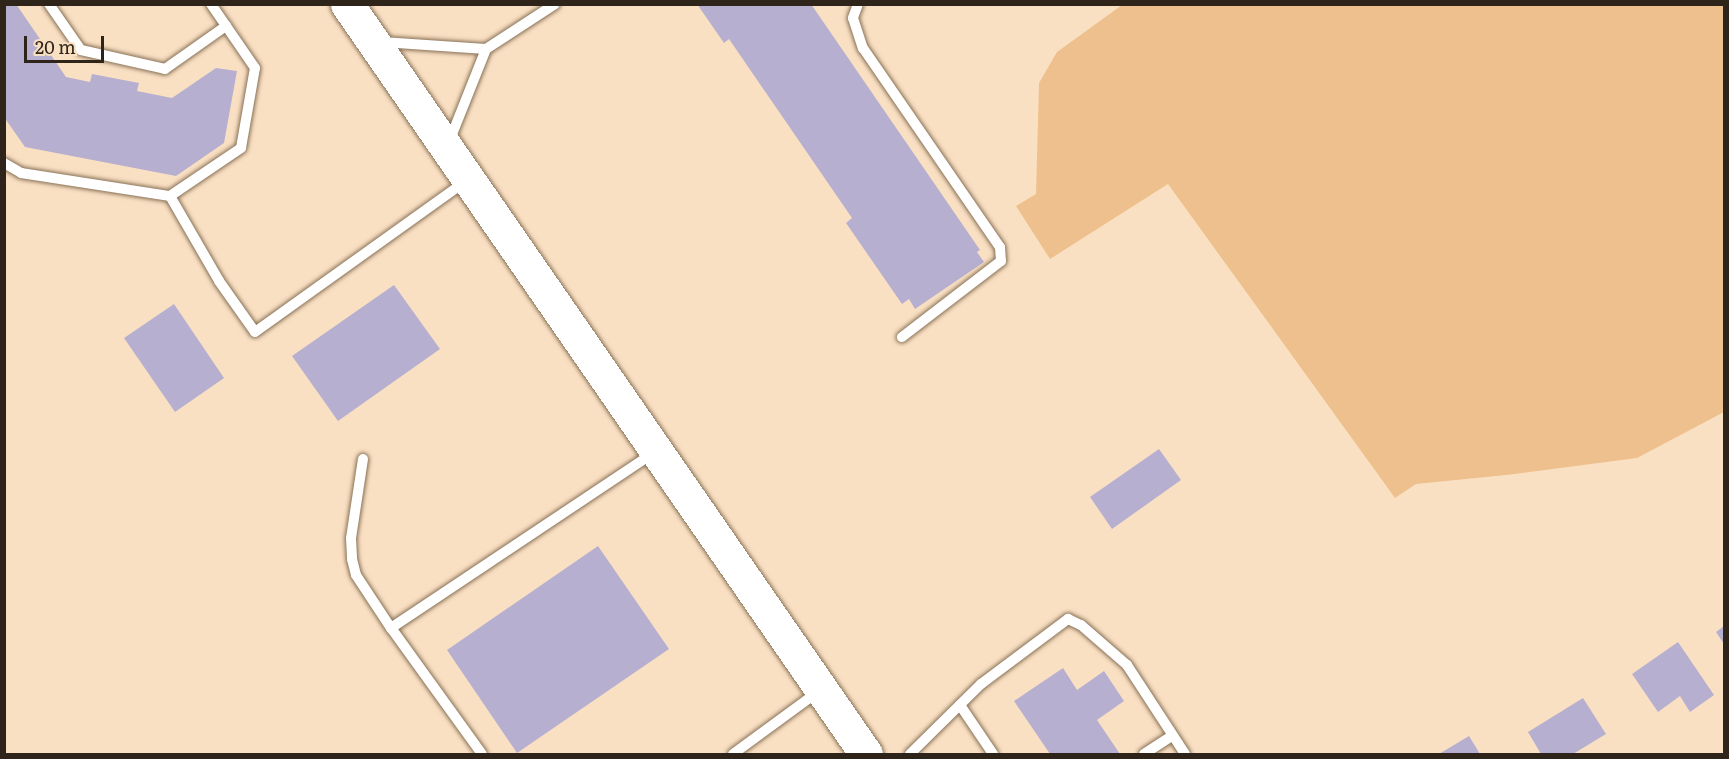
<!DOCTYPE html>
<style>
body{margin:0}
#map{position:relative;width:1729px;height:759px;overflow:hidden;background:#fae0c3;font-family:Literata,serif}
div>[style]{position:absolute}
.green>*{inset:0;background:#eec08d}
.building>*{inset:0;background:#b6afd0}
.roads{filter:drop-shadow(0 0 2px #887157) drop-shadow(0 0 2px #887157)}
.lane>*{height:10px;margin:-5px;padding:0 5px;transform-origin:5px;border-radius:5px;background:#fff}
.primary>*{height:33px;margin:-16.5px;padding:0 16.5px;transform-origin:16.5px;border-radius:16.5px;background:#fff}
span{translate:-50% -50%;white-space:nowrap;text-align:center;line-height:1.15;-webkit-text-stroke:5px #fae0c3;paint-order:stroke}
.frame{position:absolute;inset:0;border:6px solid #2e2419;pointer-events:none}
.scale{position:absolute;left:24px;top:36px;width:80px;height:27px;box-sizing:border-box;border:3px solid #2e2419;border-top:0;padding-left:8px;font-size:18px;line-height:21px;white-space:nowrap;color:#2e2419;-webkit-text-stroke:4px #fae0c3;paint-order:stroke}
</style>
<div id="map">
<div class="green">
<i style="clip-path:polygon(1122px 5px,1724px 5px,1724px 412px,1637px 458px,1506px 475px,1416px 484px,1395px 498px,1168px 184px,1050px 259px,1016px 206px,1036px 194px,1039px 83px,1057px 52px)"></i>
</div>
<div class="building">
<i style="clip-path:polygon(4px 4px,16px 4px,66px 77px,90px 82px,92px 74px,139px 83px,137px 91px,172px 98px,216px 68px,237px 71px,224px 143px,176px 176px,25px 147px,4px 117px)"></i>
<i style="clip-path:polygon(697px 4px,811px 4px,980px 250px,977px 252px,984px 262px,915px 309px,909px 299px,902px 304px,846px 223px,852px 218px,729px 39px,724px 43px)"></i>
<i style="clip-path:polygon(394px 285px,440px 349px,338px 421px,292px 356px)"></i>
<i style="clip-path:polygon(174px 304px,224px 378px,175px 412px,124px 338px)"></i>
<i style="clip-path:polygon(1159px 449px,1181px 480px,1112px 529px,1090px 497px)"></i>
<i style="clip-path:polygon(598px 546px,669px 649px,517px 753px,447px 650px)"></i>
<i style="clip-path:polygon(1724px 626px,1724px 644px,1716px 632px)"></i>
<i style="clip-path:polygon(1678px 642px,1714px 695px,1690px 712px,1680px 696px,1658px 712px,1632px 674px)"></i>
<i style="clip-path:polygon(1063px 668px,1077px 690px,1104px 671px,1124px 701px,1097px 720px,1120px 754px,1050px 754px,1014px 701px)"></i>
<i style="clip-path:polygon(1583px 698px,1606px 734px,1573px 754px,1541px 754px,1528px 732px)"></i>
<i style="clip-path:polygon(1469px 736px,1480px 754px,1439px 754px)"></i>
</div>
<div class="roads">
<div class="lane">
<i style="left:49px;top:4px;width:56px;rotate:55.2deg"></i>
<i style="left:81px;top:50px;width:86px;rotate:12.7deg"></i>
<i style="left:165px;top:69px;width:75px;rotate:-35.2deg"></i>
<i style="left:858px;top:4px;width:15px;rotate:110deg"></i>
<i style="left:853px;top:18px;width:32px;rotate:72deg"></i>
<i style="left:863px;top:48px;width:242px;rotate:55.5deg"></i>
<i style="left:1000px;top:247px;width:14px;rotate:86deg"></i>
<i style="left:1001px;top:261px;width:125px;rotate:142.5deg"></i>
<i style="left:382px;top:42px;width:104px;rotate:3.9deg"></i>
<i style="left:449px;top:142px;width:100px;rotate:-68.3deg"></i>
<i style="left:486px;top:49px;width:82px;rotate:-33.1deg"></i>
<i style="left:4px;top:163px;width:20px;rotate:30deg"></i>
<i style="left:21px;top:173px;width:151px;rotate:8.8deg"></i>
<i style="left:170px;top:196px;width:86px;rotate:-34.1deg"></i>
<i style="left:241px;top:148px;width:81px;rotate:-80.1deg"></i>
<i style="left:255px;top:68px;width:78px;rotate:-124.5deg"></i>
<i style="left:170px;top:196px;width:98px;rotate:60deg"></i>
<i style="left:219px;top:281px;width:62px;rotate:54.8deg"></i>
<i style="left:255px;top:332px;width:259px;rotate:-35.6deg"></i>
<i style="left:363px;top:459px;width:80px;rotate:98.6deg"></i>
<i style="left:351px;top:538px;width:21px;rotate:87deg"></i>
<i style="left:352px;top:559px;width:16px;rotate:76deg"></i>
<i style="left:356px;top:575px;width:64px;rotate:56.6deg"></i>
<i style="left:960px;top:705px;width:59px;rotate:56deg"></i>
<i style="left:482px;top:754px;width:155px;rotate:-125.8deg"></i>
<i style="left:391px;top:628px;width:315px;rotate:-33.7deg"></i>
<i style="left:733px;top:754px;width:107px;rotate:-36.2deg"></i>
<i style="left:910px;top:754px;width:100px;rotate:-44.6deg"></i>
<i style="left:981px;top:684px;width:109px;rotate:-36.8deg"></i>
<i style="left:1068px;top:619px;width:14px;rotate:25deg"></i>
<i style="left:1081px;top:625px;width:61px;rotate:41deg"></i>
<i style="left:1127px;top:665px;width:106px;rotate:56.9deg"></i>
<i style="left:1144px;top:754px;width:33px;rotate:-33deg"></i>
</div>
<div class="primary">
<i style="left:347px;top:4px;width:912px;rotate:55.32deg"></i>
</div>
</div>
<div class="frame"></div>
<div class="scale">20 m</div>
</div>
